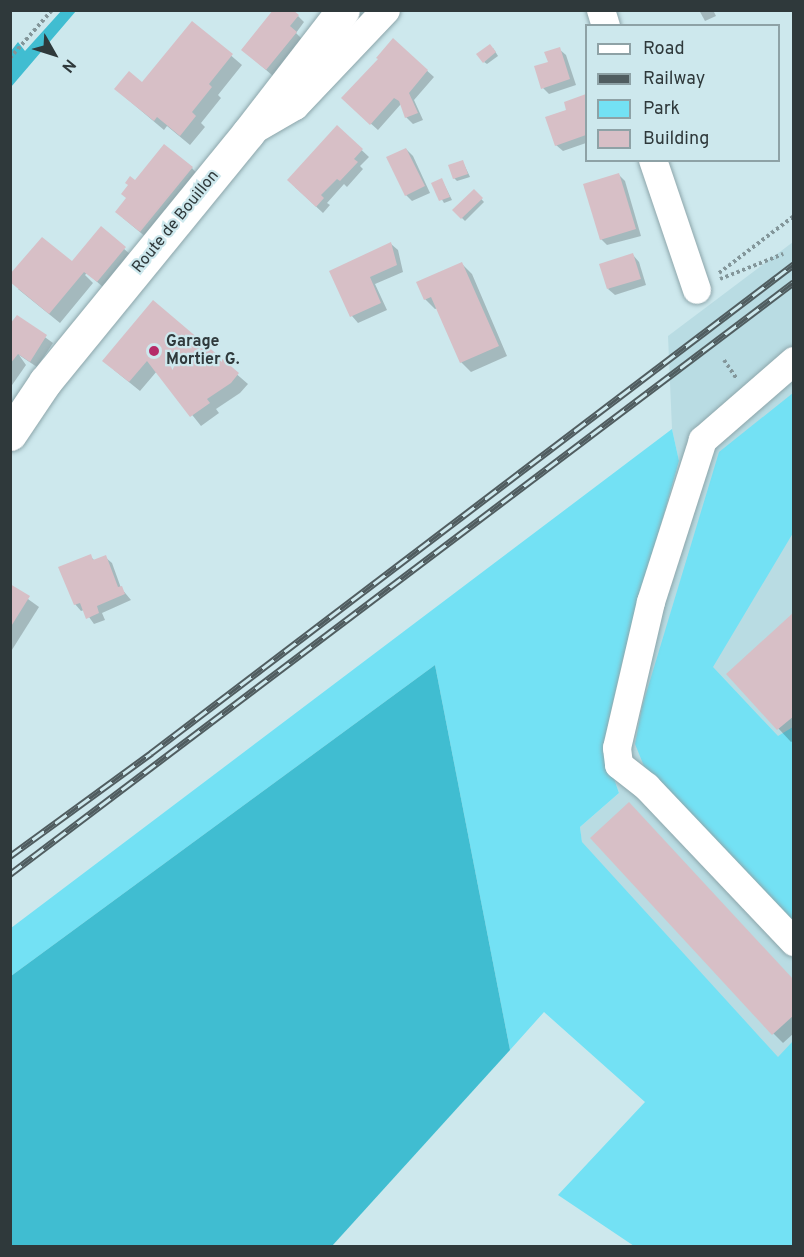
<!DOCTYPE html>
<style>
body{margin:0}
#map{position:relative;width:804px;height:1257px;overflow:hidden;background:#cde8ed;font-family:Overpass,sans-serif}
div>[style]{position:absolute}
.built>*{inset:0;background:#b9dce3}
.green>*{inset:0;background:#73e1f4}
.forest>*{inset:0;background:#40bdd1}
.shadow>*{inset:0;background:#0003}
.building>*{inset:0;background:#d7bfc6}
.path>*{height:4px;margin-top:-2px;transform-origin:0;background:repeating-linear-gradient(90deg,#83969a 0 3px,transparent 0 6px)}
.roads{filter:drop-shadow(0 0 2px #8ca5aa) drop-shadow(0 0 2px #8ca5aa)}
.minor>*{height:28px;margin:-14px;padding:0 14px;transform-origin:14px;border-radius:14px;background:#fff}
.major>*{height:33px;margin:-16.5px;padding:0 16.5px;transform-origin:16.5px;border-radius:16.5px;background:#fff}
.rail>*{height:7px;margin-top:-3.5px;transform-origin:0;background:repeating-linear-gradient(90deg,#cde8ed 0 14px,#505d60 0 28px);box-sizing:border-box;border-block:2px solid #505d60}
.dots>*{width:16px;height:16px;translate:-50% -50%;box-sizing:border-box;border:3px solid #cde8ed;border-radius:50%}
span{translate:-50% -50%;white-space:nowrap;text-align:center;line-height:1.15;-webkit-text-stroke:4.5px #cde8ed;paint-order:stroke}
.street-label{font-size:16px;color:#2f393b}
.poi-label{font-size:16px;color:#2f393b;font-weight:700}
.left{translate:0 -50%;text-align:left}
.frame{position:absolute;inset:0;border:12px solid #2f393b;pointer-events:none}
.legend{position:absolute;left:585px;top:24px;width:195px;height:138px;box-sizing:border-box;background:#cde8ed;border:2px solid #8ea2a6;margin:0;padding:8px 10px;list-style:none;font-size:18px;color:#2f393b}
.legend li{display:flex;align-items:center;gap:12px;height:30px}
.legend b{width:30px;border:2px solid #8ea2a6}
.north{position:absolute;left:24px;top:24px;width:60px;height:60px;-webkit-text-stroke:4px #cde8ed;paint-order:stroke;rotate:129deg;font-size:16px;font-weight:700;line-height:24px;text-align:center;color:#2f393b}
.north::after{content:'';display:block;margin:auto;width:21px;height:27px;background:#2f393b;clip-path:polygon(50% 0,100% 100%,50% 72%,0 100%)}
</style>
<div id="map">
<div class="built">
<i style="clip-path:polygon(793px 242px,794px 1041px,778px 1058px,582px 843px,580px 827px,619px 793px,603px 746px,623px 659px,679px 461px,672px 429px,668px 336px)"></i>
</div>
<div class="green">
<i style="clip-path:polygon(793px 393px,793px 533px,713px 667px,778px 736px,793px 727px,793px 925px,644px 766px,635px 744px,642px 707px,719px 452px)"></i>
<i style="clip-path:polygon(672px 429px,679px 461px,623px 659px,603px 746px,619px 793px,580px 827px,582px 842px,778px 1057px,793px 1041px,793px 1246px,634px 1246px,558px 1195px,645px 1102px,544px 1012px,510px 1050px,435px 665px,11px 976px,11px 928px)"></i>
</div>
<div class="forest">
<i style="clip-path:polygon(62px 10px,76px 11px,11px 87px,11px 51px,18px 42px,25px 51px)"></i>
<i style="clip-path:polygon(435px 665px,510px 1050px,332px 1246px,11px 1246px,11px 976px)"></i>
</div>
<div class="shadow">
<i style="clip-path:polygon(699px 10px,713px 10px,716px 16px,705px 21px)"></i>
<i style="clip-path:polygon(298px 16px,304px 22px,296px 33px,302px 39px,273px 76px,243px 50px)"></i>
<i style="clip-path:polygon(193px 23px,242px 65px,218px 95px,221px 98px,201px 123px,205px 127px,190px 145px,167px 126px,164px 130px,126px 98px,143px 84px)"></i>
<i style="clip-path:polygon(393px 40px,434px 77px,414px 100px,423px 120px,413px 124px,406px 117px,401px 104px,378px 130px,349px 104px)"></i>
<i style="clip-path:polygon(493px 48px,498px 56px,487px 64px,484px 62px)"></i>
<i style="clip-path:polygon(559px 49px,566px 55px,576px 85px,549px 94px,543px 88px,550px 62px)"></i>
<i style="clip-path:polygon(586px 95px,586px 143px,563px 151px,556px 145px,568px 111px,566px 103px)"></i>
<i style="clip-path:polygon(337px 127px,369px 157px,360px 166px,363px 169px,347px 187px,344px 184px,327px 203px,330px 205px,323px 213px,295px 187px)"></i>
<i style="clip-path:polygon(406px 149px,413px 156px,430px 193px,412px 201px,406px 195px)"></i>
<i style="clip-path:polygon(463px 162px,470px 177px,457px 181px,454px 178px)"></i>
<i style="clip-path:polygon(192px 168px,198px 175px,147px 238px,123px 218px,135px 182px)"></i>
<i style="clip-path:polygon(619px 175px,625px 181px,641px 236px,607px 245px,601px 239px)"></i>
<i style="clip-path:polygon(442px 180px,452px 200px,444px 203px,433px 184px)"></i>
<i style="clip-path:polygon(474px 191px,484px 202px,465px 221px,454px 210px)"></i>
<i style="clip-path:polygon(101px 229px,131px 255px,104px 288px,87px 273px,85px 275px,93px 283px,60px 323px,18px 289px,79px 267px)"></i>
<i style="clip-path:polygon(391px 244px,398px 250px,403px 272px,375px 284px,387px 310px,358px 323px,352px 316px,331px 272px)"></i>
<i style="clip-path:polygon(633px 255px,639px 262px,646px 285px,615px 295px,608px 289px)"></i>
<i style="clip-path:polygon(462px 264px,472px 274px,507px 356px,471px 372px,461px 362px,438px 308px,435px 309px,425px 299px)"></i>
<i style="clip-path:polygon(153px 302px,248px 384px,240px 393px,216px 409px,219px 413px,201px 426px,157px 371px,140px 391px,114px 370px)"></i>
<i style="clip-path:polygon(17px 317px,53px 343px,37px 367px,19px 355px,26px 365px,10px 388px,10px 326px)"></i>
<i style="clip-path:polygon(90px 556px,95px 561px,105px 557px,112px 563px,121px 588px,131px 600px,102px 613px,105px 620px,94px 624px,84px 610px,81px 611px,75px 604px)"></i>
<i style="clip-path:polygon(10px 586px,39px 607px,10px 653px)"></i>
<i style="clip-path:polygon(794px 614px,794px 740px,791px 742px,728px 674px)"></i>
<i style="clip-path:polygon(794px 981px,794px 1033px,783px 1043px,773px 1033px)"></i>
</div>
<div class="building">
<i style="clip-path:polygon(273px 10px,293px 10px,299px 15px,290px 26px,297px 32px,266px 70px,241px 50px)"></i>
<i style="clip-path:polygon(192px 21px,233px 54px,209px 84px,212px 87px,192px 112px,196px 116px,180px 136px,157px 117px,154px 121px,114px 89px,129px 71px,142px 82px)"></i>
<i style="clip-path:polygon(393px 38px,428px 70px,409px 93px,418px 113px,405px 118px,399px 101px,394px 98px,370px 125px,341px 98px,378px 59px,376px 58px)"></i>
<i style="clip-path:polygon(490px 44px,496px 52px,483px 63px,476px 54px)"></i>
<i style="clip-path:polygon(560px 47px,570px 79px,541px 89px,534px 66px,548px 62px,544px 52px)"></i>
<i style="clip-path:polygon(586px 94px,586px 135px,555px 146px,545px 117px,566px 110px,564px 102px)"></i>
<i style="clip-path:polygon(337px 125px,363px 149px,354px 159px,358px 162px,340px 181px,337px 179px,321px 195px,324px 198px,316px 207px,287px 180px)"></i>
<i style="clip-path:polygon(164px 144px,193px 167px,140px 232px,115px 212px,126px 198px,121px 194px,128px 185px,125px 183px,130px 176px,135px 180px)"></i>
<i style="clip-path:polygon(406px 148px,425px 186px,405px 196px,386px 157px)"></i>
<i style="clip-path:polygon(463px 160px,468px 174px,453px 179px,448px 165px)"></i>
<i style="clip-path:polygon(619px 173px,636px 229px,600px 240px,583px 184px)"></i>
<i style="clip-path:polygon(442px 178px,450px 197px,439px 201px,431px 183px)"></i>
<i style="clip-path:polygon(474px 189px,483px 198px,461px 219px,452px 210px)"></i>
<i style="clip-path:polygon(101px 226px,126px 247px,97px 282px,84px 272px,49px 314px,10px 282px,10px 274px,42px 237px,72px 261px)"></i>
<i style="clip-path:polygon(391px 242px,397px 265px,370px 277px,381px 303px,350px 317px,329px 271px)"></i>
<i style="clip-path:polygon(633px 253px,641px 279px,607px 289px,599px 264px)"></i>
<i style="clip-path:polygon(462px 262px,499px 346px,460px 363px,431px 297px,424px 300px,416px 282px)"></i>
<i style="clip-path:polygon(153px 300px,239px 373px,231px 383px,207px 399px,210px 403px,190px 417px,147px 361px,129px 382px,102px 361px)"></i>
<i style="clip-path:polygon(17px 315px,47px 335px,30px 362px,18px 354px,10px 364px,10px 324px)"></i>
<i style="clip-path:polygon(91px 554px,93px 560px,106px 555px,118px 587px,122px 586px,125px 594px,97px 606px,99px 613px,86px 619px,80px 603px,74px 605px,58px 567px)"></i>
<i style="clip-path:polygon(10px 584px,30px 596px,10px 628px)"></i>
<i style="clip-path:polygon(794px 612px,794px 716px,777px 730px,726px 674px)"></i>
<i style="clip-path:polygon(629px 802px,794px 980px,794px 1015px,772px 1035px,590px 838px)"></i>
</div>
<div class="path">
<i style="left:10px;top:58px;width:64px;rotate:-48.8deg"></i>
<i style="left:719px;top:273px;width:94px;rotate:-37.2deg"></i>
<i style="left:720px;top:279px;width:68px;rotate:-21.6deg"></i>
<i style="left:724px;top:360px;width:22px;rotate:56deg"></i>
</div>
<div class="roads">
<div class="minor">
<i style="left:601px;top:10px;width:17px;rotate:73deg"></i>
<i style="left:252px;top:131px;width:50px;rotate:-30.2deg"></i>
<i style="left:295px;top:106px;width:132px;rotate:-46.5deg"></i>
<i style="left:653px;top:160px;width:137px;rotate:71.3deg"></i>
<i style="left:794px;top:361px;width:121px;rotate:139deg"></i>
<i style="left:703px;top:440px;width:170px;rotate:107.8deg"></i>
<i style="left:651px;top:602px;width:150px;rotate:103.1deg"></i>
<i style="left:617px;top:748px;width:17px;rotate:83deg"></i>
<i style="left:619px;top:765px;width:36px;rotate:38deg"></i>
<i style="left:647px;top:787px;width:214px;rotate:46.5deg"></i>
</div>
<div class="major">
<i style="left:10px;top:434px;width:63px;rotate:-56.1deg"></i>
<i style="left:45px;top:382px;width:321px;rotate:-50.8deg"></i>
<i style="left:248px;top:133px;width:155px;rotate:-52.3deg"></i>
</div>
</div>
<div class="rail">
<i style="left:10px;top:856px;width:175px;rotate:-36.1deg"></i>
<i style="left:151px;top:753px;width:808px;rotate:-37.25deg"></i>
<i style="left:10px;top:874px;width:982px;rotate:-37.06deg"></i>
</div>
<div class="dots">
<i style="left:154px;top:351px;background:#b52b68"></i>
</div>
<div class="street-label">
<span style="left:176px;top:222px;rotate:-51deg">Route de Bouillon</span>
</div>
<div class="poi-label">
<span class="left" style="left:166px;top:351px">Garage<br>Mortier G.</span>
</div>
<div class="frame"></div>
<ul class="legend">
<li><b style="height:8px;background:#fff"></b>Road</li>
<li><b style="height:8px;background:#505d60"></b>Railway</li>
<li><b style="height:16px;background:#73e1f4"></b>Park</li>
<li><b style="height:16px;background:#d7bfc6"></b>Building</li>
</ul>
<div class="north">N</div>
</div>
